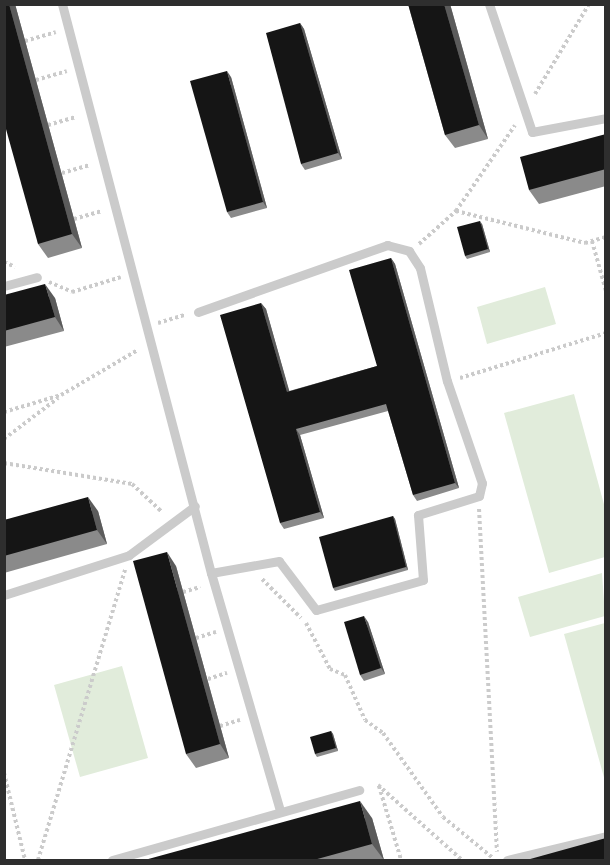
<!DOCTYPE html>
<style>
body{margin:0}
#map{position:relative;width:610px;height:865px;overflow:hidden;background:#fff;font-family:"DM Sans",sans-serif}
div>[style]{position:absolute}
.green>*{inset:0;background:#e1ecdb}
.path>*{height:4px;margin-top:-2px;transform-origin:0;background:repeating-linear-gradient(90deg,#cbcbcb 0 3px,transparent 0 6px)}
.lane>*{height:9px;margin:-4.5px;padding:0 4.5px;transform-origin:4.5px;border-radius:4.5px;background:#cbcbcb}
.wall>*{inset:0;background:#8a8a8a}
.shaded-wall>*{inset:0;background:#5b5b5b}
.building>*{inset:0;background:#151515}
span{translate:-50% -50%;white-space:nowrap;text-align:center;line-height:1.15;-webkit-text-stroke:6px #fff;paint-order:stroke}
.frame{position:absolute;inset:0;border:6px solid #2e2e2e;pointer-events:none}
</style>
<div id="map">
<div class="green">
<i style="clip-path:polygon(545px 287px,556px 324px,487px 344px,477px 307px)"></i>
<i style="clip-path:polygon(574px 394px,605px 508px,605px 557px,549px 573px,504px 413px)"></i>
<i style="clip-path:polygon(602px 573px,605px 616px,530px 637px,518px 597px)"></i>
<i style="clip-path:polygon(605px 623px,606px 623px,605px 781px,564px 634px)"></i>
<i style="clip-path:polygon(122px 666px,148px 758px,80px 777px,54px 685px)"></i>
</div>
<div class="path">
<i style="left:25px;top:41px;width:32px;rotate:-16deg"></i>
<i style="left:36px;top:80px;width:32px;rotate:-16deg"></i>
<i style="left:535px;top:94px;width:105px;rotate:-59deg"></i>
<i style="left:48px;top:125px;width:29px;rotate:-16deg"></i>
<i style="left:62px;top:173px;width:29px;rotate:-16deg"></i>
<i style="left:456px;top:211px;width:104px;rotate:-55.5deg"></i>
<i style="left:74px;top:219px;width:29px;rotate:-16deg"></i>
<i style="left:592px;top:241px;width:52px;rotate:74.4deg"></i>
<i style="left:419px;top:244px;width:50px;rotate:-41.7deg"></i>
<i style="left:456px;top:211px;width:133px;rotate:13.9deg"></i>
<i style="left:585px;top:243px;width:22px;rotate:-16deg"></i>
<i style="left:4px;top:262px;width:12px;rotate:24deg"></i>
<i style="left:49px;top:282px;width:25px;rotate:23deg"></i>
<i style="left:72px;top:292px;width:51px;rotate:-17deg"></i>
<i style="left:158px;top:323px;width:28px;rotate:-17deg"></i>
<i style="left:460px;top:378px;width:153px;rotate:-17.1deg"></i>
<i style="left:4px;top:412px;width:59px;rotate:-16.6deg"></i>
<i style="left:61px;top:395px;width:89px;rotate:-30.3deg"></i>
<i style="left:4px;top:439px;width:68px;rotate:-37.2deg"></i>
<i style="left:4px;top:463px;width:130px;rotate:9.3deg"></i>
<i style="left:132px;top:484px;width:41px;rotate:43deg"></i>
<i style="left:479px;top:509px;width:343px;rotate:87deg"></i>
<i style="left:262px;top:579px;width:55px;rotate:45deg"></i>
<i style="left:183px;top:592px;width:18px;rotate:-16deg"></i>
<i style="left:306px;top:623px;width:52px;rotate:62.4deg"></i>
<i style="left:330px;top:669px;width:16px;rotate:22deg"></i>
<i style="left:345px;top:675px;width:49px;rotate:66deg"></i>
<i style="left:365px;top:720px;width:22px;rotate:36deg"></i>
<i style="left:383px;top:733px;width:103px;rotate:54.5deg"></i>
<i style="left:443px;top:817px;width:65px;rotate:39.4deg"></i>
<i style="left:196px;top:638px;width:21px;rotate:-17deg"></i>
<i style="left:208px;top:679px;width:20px;rotate:-18deg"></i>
<i style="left:220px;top:726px;width:21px;rotate:-17deg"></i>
<i style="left:4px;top:773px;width:89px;rotate:76.4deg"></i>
<i style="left:378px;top:785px;width:113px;rotate:41.8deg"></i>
<i style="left:379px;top:786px;width:77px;rotate:73.4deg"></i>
<i style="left:38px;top:860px;width:303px;rotate:-73.3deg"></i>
</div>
<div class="lane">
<i style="left:62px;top:4px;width:588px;rotate:75.33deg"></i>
<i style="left:211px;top:573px;width:247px;rotate:73.8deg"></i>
<i style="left:489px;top:4px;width:135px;rotate:71.4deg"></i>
<i style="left:532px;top:132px;width:75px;rotate:-10.7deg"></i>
<i style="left:4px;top:286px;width:34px;rotate:-15deg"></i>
<i style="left:198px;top:312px;width:201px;rotate:-19.5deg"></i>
<i style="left:387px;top:245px;width:23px;rotate:15deg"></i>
<i style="left:409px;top:251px;width:20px;rotate:57deg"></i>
<i style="left:420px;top:268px;width:116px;rotate:76.6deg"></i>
<i style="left:447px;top:381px;width:108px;rotate:71.1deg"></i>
<i style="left:482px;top:483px;width:13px;rotate:103deg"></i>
<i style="left:479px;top:496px;width:64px;rotate:162.7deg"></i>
<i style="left:418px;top:515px;width:65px;rotate:85.6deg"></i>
<i style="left:423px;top:580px;width:111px;rotate:164.3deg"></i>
<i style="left:316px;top:610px;width:61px;rotate:-127.1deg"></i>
<i style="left:279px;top:561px;width:69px;rotate:170deg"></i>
<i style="left:4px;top:595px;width:131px;rotate:-17.7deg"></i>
<i style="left:129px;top:555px;width:82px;rotate:-36.6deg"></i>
<i style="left:112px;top:860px;width:257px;rotate:-15.8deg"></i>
<i style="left:507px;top:860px;width:102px;rotate:-13.6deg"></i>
</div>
<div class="wall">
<i style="clip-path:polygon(4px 4px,15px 4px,82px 248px,48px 258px,38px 244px)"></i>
<i style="clip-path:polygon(408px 4px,450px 4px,488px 139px,455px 148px,445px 135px)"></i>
<i style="clip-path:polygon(300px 23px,304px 29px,342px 159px,305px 170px,301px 164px)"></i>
<i style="clip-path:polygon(231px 77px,267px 208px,231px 218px,227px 212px)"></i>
<i style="clip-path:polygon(606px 134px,606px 186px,539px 204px,529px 190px)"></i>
<i style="clip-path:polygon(482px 224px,490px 252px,467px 259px,465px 256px)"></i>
<i style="clip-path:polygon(391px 258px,395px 264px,459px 488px,417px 501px,413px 495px,388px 411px,300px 435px,324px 518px,284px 529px,280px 523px,261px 303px,266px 309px,289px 391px,377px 366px)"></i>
<i style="clip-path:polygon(4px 295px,55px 298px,64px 331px,4px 347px)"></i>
<i style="clip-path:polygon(98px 511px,107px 544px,4px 573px,4px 520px)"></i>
<i style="clip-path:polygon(393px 516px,395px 519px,408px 570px,335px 591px,333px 588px)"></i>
<i style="clip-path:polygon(176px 566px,229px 758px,196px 768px,186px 754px)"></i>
<i style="clip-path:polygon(368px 622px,385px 674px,364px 681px,360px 675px)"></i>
<i style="clip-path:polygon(331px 731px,333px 734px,338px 751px,317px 757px,315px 754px)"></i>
<i style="clip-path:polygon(372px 818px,384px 860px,141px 861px)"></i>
</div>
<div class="shaded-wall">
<i style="clip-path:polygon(9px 4px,15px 4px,82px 248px,72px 234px)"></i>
<i style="clip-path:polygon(444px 4px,450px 4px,488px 139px,479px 125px)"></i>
<i style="clip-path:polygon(300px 23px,304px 29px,342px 159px,338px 153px)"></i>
<i style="clip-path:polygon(227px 71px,231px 77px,267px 208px,263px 202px)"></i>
<i style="clip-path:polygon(480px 221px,482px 224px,490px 252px,488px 249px)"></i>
<i style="clip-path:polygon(391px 258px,395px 264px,459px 488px,455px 483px)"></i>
<i style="clip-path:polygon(45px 284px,55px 298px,64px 331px,55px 317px)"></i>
<i style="clip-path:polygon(261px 303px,266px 309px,291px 397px,287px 392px)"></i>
<i style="clip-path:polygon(296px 429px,300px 435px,324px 518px,320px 512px)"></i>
<i style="clip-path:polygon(88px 497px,98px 511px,107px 544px,97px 530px)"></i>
<i style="clip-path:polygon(393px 516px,395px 519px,408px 570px,406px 567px)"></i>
<i style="clip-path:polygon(167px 552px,176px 566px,229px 758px,220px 744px)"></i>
<i style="clip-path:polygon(364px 616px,368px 622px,385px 674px,381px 668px)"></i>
<i style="clip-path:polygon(331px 731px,333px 734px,338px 751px,336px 748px)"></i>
<i style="clip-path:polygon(360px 801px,372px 818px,384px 860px,372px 844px)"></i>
</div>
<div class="building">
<i style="clip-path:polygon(4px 4px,9px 4px,72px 234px,38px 244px,4px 122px)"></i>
<i style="clip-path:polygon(408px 4px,444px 4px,479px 125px,445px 135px)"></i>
<i style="clip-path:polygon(300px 23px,338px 153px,301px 164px,266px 33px)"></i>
<i style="clip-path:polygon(227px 71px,263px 202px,227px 212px,190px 81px)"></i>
<i style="clip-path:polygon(606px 134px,606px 169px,529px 190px,520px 157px)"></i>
<i style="clip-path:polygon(480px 221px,488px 249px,465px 256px,457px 227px)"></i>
<i style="clip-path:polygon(391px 258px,455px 483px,413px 495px,386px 404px,296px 429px,320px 512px,280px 523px,220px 315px,261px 303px,287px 392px,377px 366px,349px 270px)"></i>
<i style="clip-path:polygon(45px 284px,55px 317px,4px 331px,4px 295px)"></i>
<i style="clip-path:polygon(88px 497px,97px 530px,4px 556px,4px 520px)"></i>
<i style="clip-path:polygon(393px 516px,406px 567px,333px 588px,319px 537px)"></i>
<i style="clip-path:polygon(167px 552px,220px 744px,186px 754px,133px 561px)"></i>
<i style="clip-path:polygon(364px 616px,381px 668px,360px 675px,344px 622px)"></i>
<i style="clip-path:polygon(331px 731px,336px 748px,315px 754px,310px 737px)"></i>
<i style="clip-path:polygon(360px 801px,372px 844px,310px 861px,141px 861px)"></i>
<i style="clip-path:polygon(606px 838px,606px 861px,523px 861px)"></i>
</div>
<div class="frame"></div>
</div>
